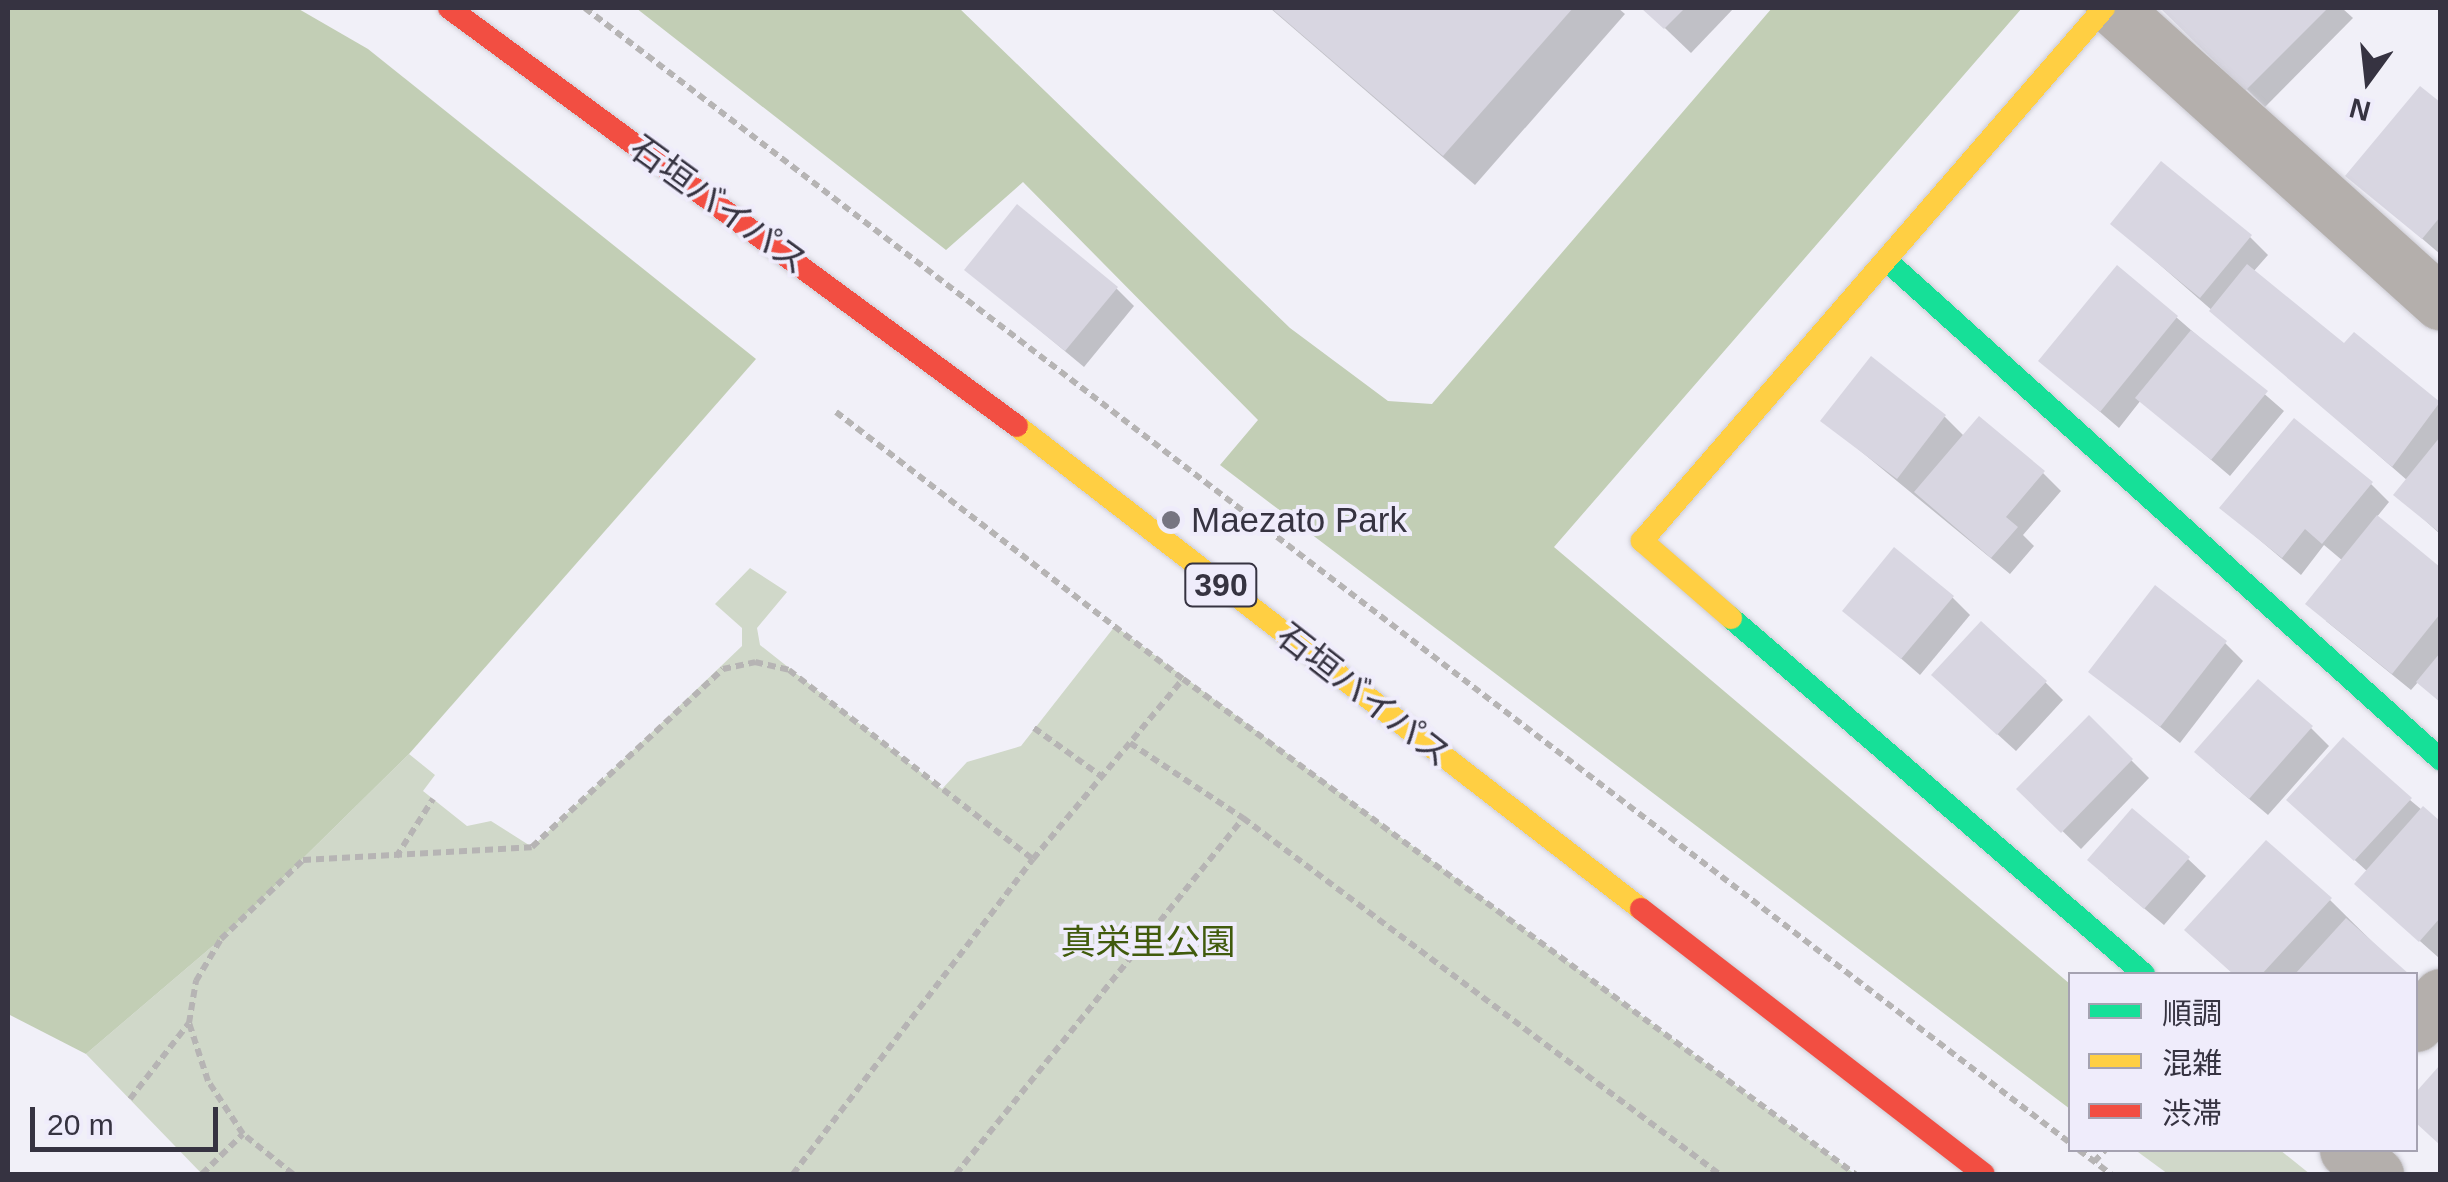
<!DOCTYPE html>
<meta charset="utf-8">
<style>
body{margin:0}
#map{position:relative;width:2448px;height:1182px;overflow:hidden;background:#f1f0f8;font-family:Arial,"Noto Sans JP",sans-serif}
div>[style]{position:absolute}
.green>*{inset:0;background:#d0d8c9}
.forest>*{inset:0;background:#c2ceb5}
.shadow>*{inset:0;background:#0003}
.building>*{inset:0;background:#d8d6e1}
.path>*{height:6px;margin-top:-3px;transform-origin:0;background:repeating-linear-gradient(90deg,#b6b4b4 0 8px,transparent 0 13px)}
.roads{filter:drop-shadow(0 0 2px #cccbd3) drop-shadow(0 0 2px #cccbd3)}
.street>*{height:55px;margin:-27.5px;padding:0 27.5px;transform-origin:27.5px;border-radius:27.5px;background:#b4afac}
.fast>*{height:22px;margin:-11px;padding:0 11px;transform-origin:11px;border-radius:11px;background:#16e098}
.slow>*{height:22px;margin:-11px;padding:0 11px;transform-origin:11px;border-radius:11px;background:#ffcf43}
.jam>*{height:22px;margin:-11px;padding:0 11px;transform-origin:11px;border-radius:11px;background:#f24e42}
.dots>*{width:28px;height:28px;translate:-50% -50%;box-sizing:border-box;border:5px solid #efecfb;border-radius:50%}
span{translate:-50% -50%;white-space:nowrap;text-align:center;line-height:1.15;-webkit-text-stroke:8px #efecfb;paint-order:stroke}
.shield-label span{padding:2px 8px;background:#efecfb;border:2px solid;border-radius:8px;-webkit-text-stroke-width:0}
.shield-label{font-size:32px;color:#363341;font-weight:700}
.street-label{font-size:35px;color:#363341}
.poi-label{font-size:35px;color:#363341}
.left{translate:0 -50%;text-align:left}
.park-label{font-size:35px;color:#415b0d}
.frame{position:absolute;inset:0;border:10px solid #363341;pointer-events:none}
.legend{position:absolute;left:2068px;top:972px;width:350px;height:180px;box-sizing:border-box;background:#efecfb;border:2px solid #a5a2b1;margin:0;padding:12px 18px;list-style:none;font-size:30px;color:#363341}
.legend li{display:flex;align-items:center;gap:20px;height:50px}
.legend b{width:50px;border:2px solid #a5a2b1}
.north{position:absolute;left:2318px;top:30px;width:100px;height:100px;-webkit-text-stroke:8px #efecfb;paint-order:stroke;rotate:195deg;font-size:28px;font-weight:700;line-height:40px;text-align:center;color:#363341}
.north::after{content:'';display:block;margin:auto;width:35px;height:45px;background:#363341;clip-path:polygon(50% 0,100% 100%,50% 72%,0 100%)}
.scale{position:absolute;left:30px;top:1107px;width:188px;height:45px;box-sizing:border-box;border:5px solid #363341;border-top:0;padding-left:12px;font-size:30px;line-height:35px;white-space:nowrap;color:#363341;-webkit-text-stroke:8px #efecfb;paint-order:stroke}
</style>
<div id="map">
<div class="green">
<i style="clip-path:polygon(750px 568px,787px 592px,757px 628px,760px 645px,942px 789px,967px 762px,1021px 746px,1115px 626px,1855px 1174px,202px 1174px,86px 1054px,221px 939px,409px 754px,435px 775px,423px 791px,467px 826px,491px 821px,532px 847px,742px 646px,742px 628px,715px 604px)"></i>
<i style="clip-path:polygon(2280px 1150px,2310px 1174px,2168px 1174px,2138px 1152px)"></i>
</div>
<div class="forest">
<i style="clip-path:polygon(8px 8px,297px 8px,368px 49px,756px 359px,409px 754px,221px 939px,86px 1054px,8px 1014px)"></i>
<i style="clip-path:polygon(636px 8px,959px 8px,1290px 328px,1388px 401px,1432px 404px,1772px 8px,2022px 8px,1554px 547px,2070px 984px,2070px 1109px,1220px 465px,1258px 420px,1023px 182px,946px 250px)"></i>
</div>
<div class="shadow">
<i style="clip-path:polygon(1270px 8px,1618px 8px,1625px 14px,1475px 185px)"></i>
<i style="clip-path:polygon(1644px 8px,1734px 8px,1691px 53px)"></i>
<i style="clip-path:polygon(2164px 8px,2342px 8px,2353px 18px,2265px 107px)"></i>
<i style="clip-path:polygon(2420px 89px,2440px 105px,2440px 254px,2349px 176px)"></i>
<i style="clip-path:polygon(2113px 224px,2250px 237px,2268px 255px,2253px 272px,2345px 346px,2354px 335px,2440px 405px,2440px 534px,2397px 495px,2408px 481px)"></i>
<i style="clip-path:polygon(967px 270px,1116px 288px,1134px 306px,1084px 367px)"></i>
<i style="clip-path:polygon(2176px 317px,2284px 411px,2230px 476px,2141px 400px,2119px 428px,2041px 361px)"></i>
<i style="clip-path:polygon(1945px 417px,1965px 437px,2043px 473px,2061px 491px,2023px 535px,2034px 546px,2010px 574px,1824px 421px)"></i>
<i style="clip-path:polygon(2371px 484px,2389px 502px,2376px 518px,2440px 570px,2440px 702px,2419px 681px,2411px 690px,2326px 621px,2343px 561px,2324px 545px,2301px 575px,2222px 508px)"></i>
<i style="clip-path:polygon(1952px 597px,1970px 615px,1920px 675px,1845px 610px)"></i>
<i style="clip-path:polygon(2225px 643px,2243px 661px,2180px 743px,2092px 672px)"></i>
<i style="clip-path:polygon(2045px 682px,2063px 700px,2016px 751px,1952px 693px)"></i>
<i style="clip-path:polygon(2089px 718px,2149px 778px,2081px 849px,2019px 789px)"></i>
<i style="clip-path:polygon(2311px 728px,2329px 746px,2268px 815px,2215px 770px)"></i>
<i style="clip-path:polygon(2410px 800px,2440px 825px,2439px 958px,2375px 901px,2368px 872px,2307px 817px)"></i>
<i style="clip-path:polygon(2188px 859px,2206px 876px,2164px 925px,2108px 878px)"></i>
<i style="clip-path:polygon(2330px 900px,2405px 974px,2234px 974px,2205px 948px)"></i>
</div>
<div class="building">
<i style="clip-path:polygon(1271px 8px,1573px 8px,1443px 156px)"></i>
<i style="clip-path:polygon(1641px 8px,1685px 8px,1664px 29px)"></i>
<i style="clip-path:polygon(2160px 8px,2328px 8px,2245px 91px)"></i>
<i style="clip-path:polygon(2420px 86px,2440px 102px,2440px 217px,2422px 239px,2345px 176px)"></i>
<i style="clip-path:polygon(2161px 161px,2252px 235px,2200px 298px,2110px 224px)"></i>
<i style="clip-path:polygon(1017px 204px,1118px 287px,1065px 351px,964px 270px)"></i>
<i style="clip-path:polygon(2247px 264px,2344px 343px,2354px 332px,2440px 402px,2392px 467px,2209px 311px)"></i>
<i style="clip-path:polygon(2117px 265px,2178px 316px,2100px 412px,2038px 361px)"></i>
<i style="clip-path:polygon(2191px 330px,2268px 391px,2211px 460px,2135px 398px)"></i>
<i style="clip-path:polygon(1871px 356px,1946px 415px,1897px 479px,1820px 421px)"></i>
<i style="clip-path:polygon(1979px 416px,2045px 471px,2006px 517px,2018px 527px,1991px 558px,1914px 492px)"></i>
<i style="clip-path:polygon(2294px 418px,2373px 482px,2322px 544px,2305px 529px,2282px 558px,2219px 508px)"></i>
<i style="clip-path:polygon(2440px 437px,2440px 533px,2393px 495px)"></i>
<i style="clip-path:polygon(2377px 515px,2440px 567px,2440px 614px,2392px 674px,2305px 604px)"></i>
<i style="clip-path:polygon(1894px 547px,1954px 596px,1901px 659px,1842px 611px)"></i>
<i style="clip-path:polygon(2155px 585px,2227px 641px,2160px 727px,2088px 672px)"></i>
<i style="clip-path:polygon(1981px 621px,2047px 681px,1997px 735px,1931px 675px)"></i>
<i style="clip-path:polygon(2440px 653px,2440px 702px,2416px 682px)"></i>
<i style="clip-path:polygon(2258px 679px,2313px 726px,2249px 799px,2194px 752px)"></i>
<i style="clip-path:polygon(2089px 715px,2133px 759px,2061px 833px,2016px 789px)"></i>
<i style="clip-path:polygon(2343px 737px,2412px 798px,2354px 861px,2286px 800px)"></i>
<i style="clip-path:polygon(2423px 806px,2440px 821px,2440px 918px,2419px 942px,2354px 884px)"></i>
<i style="clip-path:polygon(2132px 808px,2190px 857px,2144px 909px,2087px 860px)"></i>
<i style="clip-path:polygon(2266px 840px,2332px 898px,2262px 974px,2233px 974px,2184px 930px)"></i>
<i style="clip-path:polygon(2346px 918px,2409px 974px,2295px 974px)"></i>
<i style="clip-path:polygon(2440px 1065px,2440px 1145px,2416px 1123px,2416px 1092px)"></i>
</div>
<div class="path">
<i style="left:585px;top:8px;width:1869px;rotate:37.39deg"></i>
<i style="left:836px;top:412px;width:438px;rotate:37.6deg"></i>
<i style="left:1183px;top:679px;width:835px;rotate:36.38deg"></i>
<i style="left:1034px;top:728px;width:82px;rotate:35.6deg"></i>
<i style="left:1130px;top:743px;width:136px;rotate:33.6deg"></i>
<i style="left:1243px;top:818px;width:594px;rotate:36.79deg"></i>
<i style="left:396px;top:857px;width:69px;rotate:-57.5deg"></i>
<i style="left:130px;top:1099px;width:96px;rotate:-52.2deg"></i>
<i style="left:2079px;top:1150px;width:40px;rotate:37deg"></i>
<i style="left:2094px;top:1162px;width:16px;rotate:-47deg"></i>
<i style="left:202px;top:1174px;width:57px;rotate:-44.3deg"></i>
<i style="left:293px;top:1174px;width:64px;rotate:-141.3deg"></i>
<i style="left:243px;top:1134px;width:64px;rotate:-123.4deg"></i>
<i style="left:208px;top:1081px;width:61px;rotate:-108.1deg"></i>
<i style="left:189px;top:1023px;width:43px;rotate:-80.5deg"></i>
<i style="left:196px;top:981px;width:49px;rotate:-59.2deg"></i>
<i style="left:221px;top:939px;width:114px;rotate:-43.9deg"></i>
<i style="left:303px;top:860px;width:229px;rotate:-3.2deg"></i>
<i style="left:532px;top:847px;width:261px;rotate:-43deg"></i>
<i style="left:723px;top:669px;width:33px;rotate:-12deg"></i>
<i style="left:755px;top:662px;width:35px;rotate:13deg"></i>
<i style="left:789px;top:670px;width:309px;rotate:37.8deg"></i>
<i style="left:793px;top:1174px;width:396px;rotate:-52.7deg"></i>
<i style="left:1033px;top:859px;width:234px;rotate:-50.2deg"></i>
<i style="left:956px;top:1174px;width:457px;rotate:-51.1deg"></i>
</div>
<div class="roads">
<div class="street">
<i style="left:2113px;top:8px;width:440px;rotate:42deg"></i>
<i style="left:2416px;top:1024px;width:37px;rotate:-49deg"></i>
<i style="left:2347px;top:1150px;width:38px;rotate:40deg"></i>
</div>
<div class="fast">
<i style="left:1886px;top:260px;width:746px;rotate:42.01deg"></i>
<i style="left:1731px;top:618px;width:545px;rotate:40.76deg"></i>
</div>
<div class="slow">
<i style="left:1017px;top:426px;width:789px;rotate:37.74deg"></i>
<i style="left:1731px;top:618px;width:118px;rotate:-139.1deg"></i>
<i style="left:1642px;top:541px;width:705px;rotate:-49.08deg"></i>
</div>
<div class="jam">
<i style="left:449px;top:8px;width:705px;rotate:36.35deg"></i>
<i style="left:1641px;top:909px;width:433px;rotate:37.7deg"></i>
</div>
</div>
<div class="dots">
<i style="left:1171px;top:520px;background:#777581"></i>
</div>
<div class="shield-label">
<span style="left:1221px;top:585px">390</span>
</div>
<div class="street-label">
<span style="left:719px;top:205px;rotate:36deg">石垣バイパス</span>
<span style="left:1364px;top:695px;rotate:38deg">石垣バイパス</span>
</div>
<div class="poi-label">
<span class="left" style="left:1191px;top:520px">Maezato Park</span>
</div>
<div class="park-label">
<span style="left:1148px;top:942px">真栄里公園</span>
</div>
<div class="frame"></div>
<ul class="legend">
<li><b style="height:12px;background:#16e098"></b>順調</li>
<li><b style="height:12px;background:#ffcf43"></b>混雑</li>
<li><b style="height:12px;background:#f24e42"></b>渋滞</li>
</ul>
<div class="north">N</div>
<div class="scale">20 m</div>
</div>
